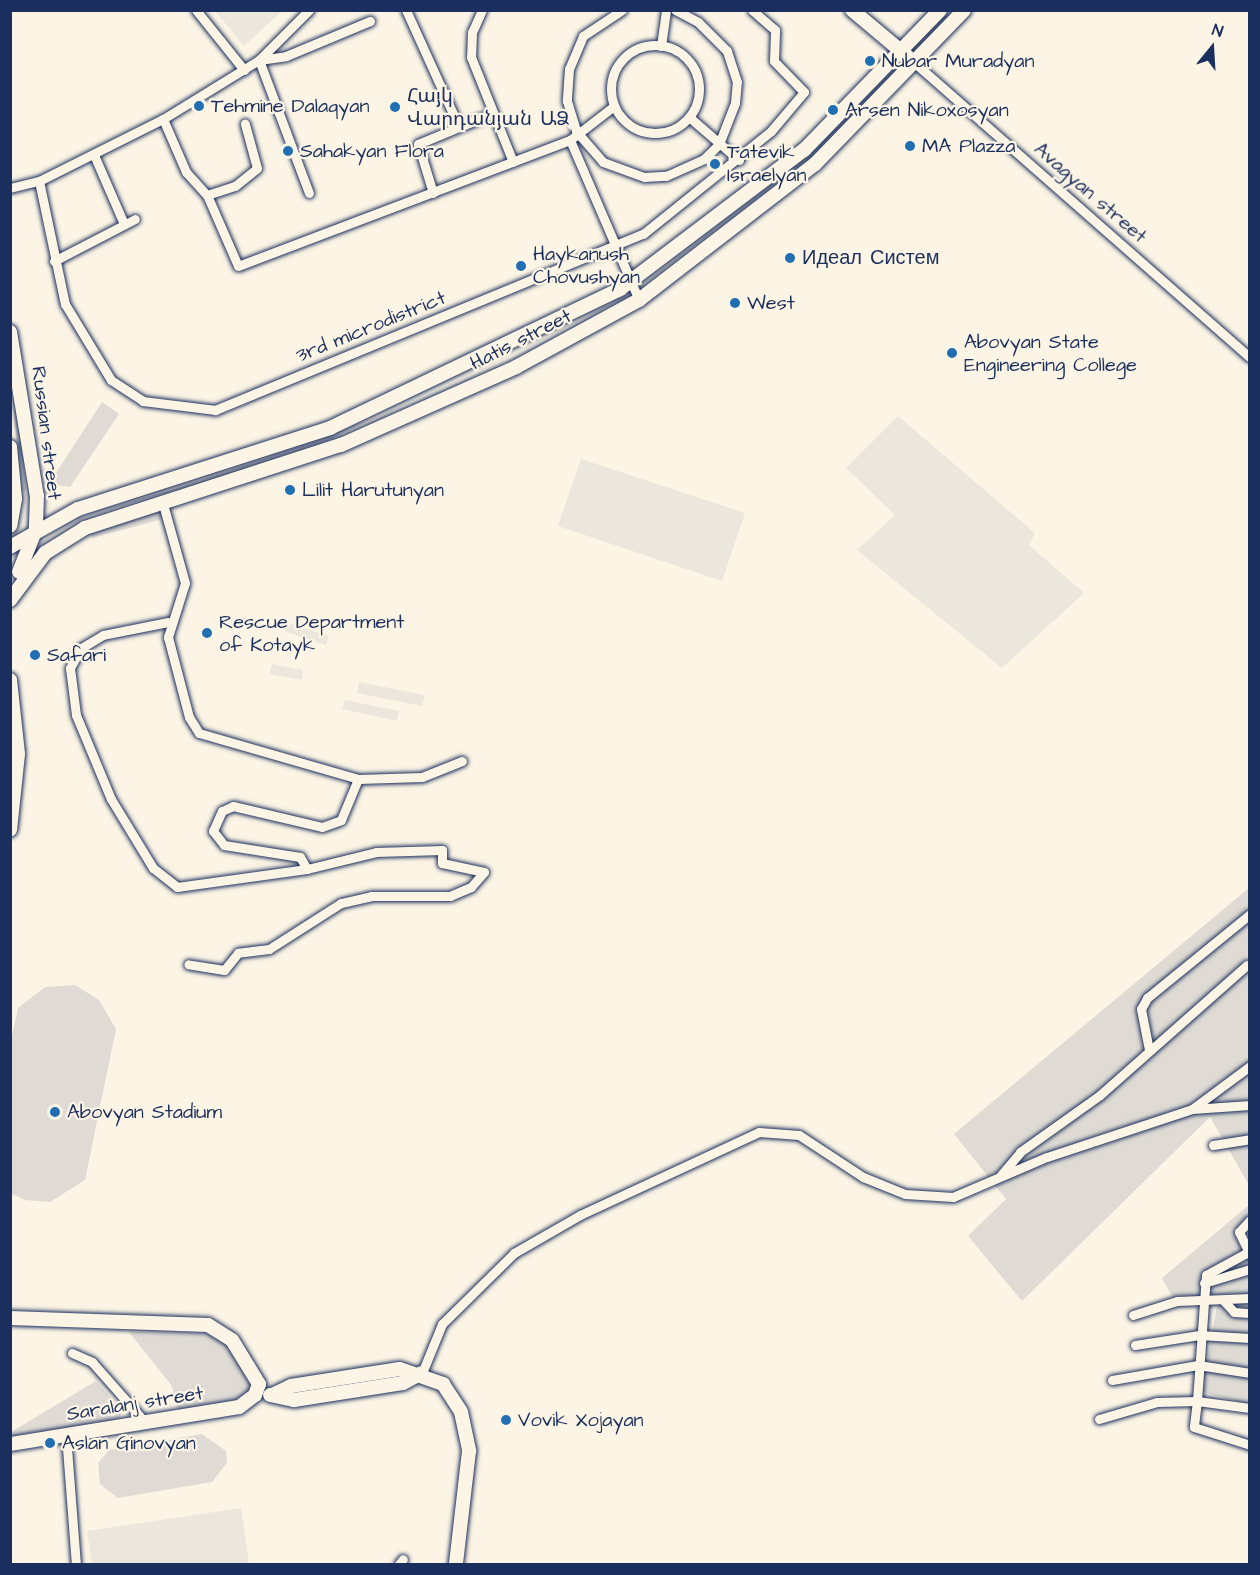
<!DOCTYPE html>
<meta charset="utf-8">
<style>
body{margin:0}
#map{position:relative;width:1260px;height:1575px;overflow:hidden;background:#fcf5e5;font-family:"Architects Daughter","Noto Sans Armenian",sans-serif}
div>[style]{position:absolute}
.built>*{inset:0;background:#ece7dc}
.green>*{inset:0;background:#dfdbd4}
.roads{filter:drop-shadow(0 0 2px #1b2f5e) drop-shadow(0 0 2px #1b2f5e)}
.street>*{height:9px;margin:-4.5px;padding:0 4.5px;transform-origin:4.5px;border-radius:4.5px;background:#fcf5e5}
.street>.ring{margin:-4.5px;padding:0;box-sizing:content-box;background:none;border:9px solid #fcf5e5;border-radius:50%}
.secondary>*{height:14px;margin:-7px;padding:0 7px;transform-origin:7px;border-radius:7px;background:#fcf5e5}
.dots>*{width:16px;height:16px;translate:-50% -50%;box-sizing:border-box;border:3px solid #fcf5e5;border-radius:50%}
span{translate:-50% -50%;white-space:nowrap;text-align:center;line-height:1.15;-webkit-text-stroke:4.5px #fcf5e5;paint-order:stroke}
.poi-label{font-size:20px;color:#1b2f5e}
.left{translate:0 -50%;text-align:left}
.street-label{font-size:20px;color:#1b2f5e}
.frame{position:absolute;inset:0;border:12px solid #1b2f5e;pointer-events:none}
.north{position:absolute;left:1182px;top:18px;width:60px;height:60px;-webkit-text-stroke:4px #fcf5e5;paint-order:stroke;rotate:18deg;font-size:16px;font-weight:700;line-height:24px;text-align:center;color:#1b2f5e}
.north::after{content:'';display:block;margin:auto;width:21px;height:27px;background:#1b2f5e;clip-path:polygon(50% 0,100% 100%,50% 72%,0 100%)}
</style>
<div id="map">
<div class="built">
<i style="clip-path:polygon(215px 11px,282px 11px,244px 46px)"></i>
<i style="clip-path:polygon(898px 416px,1035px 533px,1029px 545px,1084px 593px,1002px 668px,857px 550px,895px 515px,846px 468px)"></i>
<i style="clip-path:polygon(581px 459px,745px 513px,722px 581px,558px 526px)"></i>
<i style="clip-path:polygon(288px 623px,329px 636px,326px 645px,286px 632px)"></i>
<i style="clip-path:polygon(272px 664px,303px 670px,302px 680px,270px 674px)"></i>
<i style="clip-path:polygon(359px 682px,425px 695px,422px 706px,357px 693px)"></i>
<i style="clip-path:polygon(345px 700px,399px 711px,397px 721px,342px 709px)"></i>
<i style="clip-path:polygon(241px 1508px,249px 1564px,92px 1564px,87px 1531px)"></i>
</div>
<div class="green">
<i style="clip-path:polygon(10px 367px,20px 425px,26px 491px,21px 491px)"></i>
<i style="clip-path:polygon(102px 402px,119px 414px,70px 487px,57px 485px,54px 476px)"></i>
<i style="clip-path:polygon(369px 420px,322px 443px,207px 483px,86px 515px,204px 480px)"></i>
<i style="clip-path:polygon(161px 510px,163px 519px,92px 538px,90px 531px)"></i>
<i style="clip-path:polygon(1249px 888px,1249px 1185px,1210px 1117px,1022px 1301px,968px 1236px,1006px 1199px,954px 1134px)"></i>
<i style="clip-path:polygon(75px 985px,99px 1000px,116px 1029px,85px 1180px,50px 1202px,25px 1200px,10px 1193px,10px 1045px,18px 1008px,45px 987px)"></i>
<i style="clip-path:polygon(1249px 1205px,1249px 1404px,1202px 1392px,1219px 1294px,1174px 1300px,1162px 1278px)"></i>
<i style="clip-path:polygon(129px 1332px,203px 1333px,221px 1340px,251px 1379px,247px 1399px,178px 1410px,172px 1386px)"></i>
<i style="clip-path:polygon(96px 1381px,122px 1410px,119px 1420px,11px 1440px,11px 1432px)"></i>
<i style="clip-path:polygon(202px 1434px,226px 1451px,227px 1463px,212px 1482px,118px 1498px,100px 1484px,98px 1463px,109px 1450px)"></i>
</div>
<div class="roads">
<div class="street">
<i style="left:196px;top:10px;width:77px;rotate:51.3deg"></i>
<i style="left:406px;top:10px;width:128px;rotate:65.6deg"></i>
<i style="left:459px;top:127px;width:35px;rotate:-22deg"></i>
<i style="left:482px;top:10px;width:24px;rotate:114deg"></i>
<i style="left:472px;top:32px;width:25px;rotate:92deg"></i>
<i style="left:471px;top:57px;width:113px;rotate:68.2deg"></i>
<i style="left:622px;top:10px;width:47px;rotate:146.3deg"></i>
<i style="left:583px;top:36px;width:36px;rotate:113deg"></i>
<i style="left:569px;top:69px;width:32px;rotate:94deg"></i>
<i style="left:567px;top:101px;width:31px;rotate:73deg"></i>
<i style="left:576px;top:131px;width:41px;rotate:48.9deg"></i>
<i style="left:603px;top:162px;width:44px;rotate:20.1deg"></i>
<i style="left:644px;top:177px;width:22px;rotate:-3deg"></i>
<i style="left:666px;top:176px;width:42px;rotate:-24.1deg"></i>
<i style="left:704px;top:159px;width:21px;rotate:-45deg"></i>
<i style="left:719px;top:144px;width:44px;rotate:-68.7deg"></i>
<i style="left:735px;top:103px;width:21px;rotate:-85deg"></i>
<i style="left:737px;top:82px;width:33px;rotate:-108deg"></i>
<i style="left:727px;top:51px;width:41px;rotate:-135deg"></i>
<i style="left:698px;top:22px;width:26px;rotate:-152deg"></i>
<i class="ring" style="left:611px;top:45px;width:79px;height:79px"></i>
<i style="left:661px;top:46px;width:36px;rotate:-82deg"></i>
<i style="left:916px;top:64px;width:444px;rotate:41.3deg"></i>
<i style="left:689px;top:117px;width:66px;rotate:40.7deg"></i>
<i style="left:163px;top:119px;width:58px;rotate:66.5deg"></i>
<i style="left:186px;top:172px;width:31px;rotate:48deg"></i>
<i style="left:207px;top:195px;width:29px;rotate:-18deg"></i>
<i style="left:235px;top:186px;width:28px;rotate:-39deg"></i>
<i style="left:257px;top:168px;width:46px;rotate:-105.3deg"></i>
<i style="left:570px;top:140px;width:174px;rotate:66.7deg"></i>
<i style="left:94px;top:155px;width:75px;rotate:66.5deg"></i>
<i style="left:39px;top:181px;width:126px;rotate:78.1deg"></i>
<i style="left:65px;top:304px;width:89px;rotate:58.8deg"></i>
<i style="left:111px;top:380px;width:38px;rotate:33deg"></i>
<i style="left:143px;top:401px;width:73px;rotate:7.1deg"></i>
<i style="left:215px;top:410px;width:463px;rotate:-22.4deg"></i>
<i style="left:643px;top:234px;width:164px;rotate:-38.8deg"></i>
<i style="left:771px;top:131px;width:51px;rotate:-49.8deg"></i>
<i style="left:804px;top:92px;width:43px;rotate:-134.1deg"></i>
<i style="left:774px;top:61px;width:31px;rotate:-88deg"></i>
<i style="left:775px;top:30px;width:30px;rotate:-139deg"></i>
<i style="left:10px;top:188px;width:30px;rotate:-14deg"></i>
<i style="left:39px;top:181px;width:139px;rotate:-26.6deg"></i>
<i style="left:163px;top:119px;width:113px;rotate:-31.6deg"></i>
<i style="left:259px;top:60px;width:71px;rotate:-45deg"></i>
<i style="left:309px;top:193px;width:142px;rotate:-110.6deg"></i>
<i style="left:259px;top:60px;width:27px;rotate:-8deg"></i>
<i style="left:286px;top:56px;width:91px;rotate:-22.6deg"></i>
<i style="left:433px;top:193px;width:51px;rotate:-107deg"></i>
<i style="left:418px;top:144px;width:44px;rotate:-22.5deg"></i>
<i style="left:207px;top:195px;width:77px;rotate:66.4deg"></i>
<i style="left:238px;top:266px;width:355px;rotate:-20.8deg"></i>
<i style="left:570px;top:140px;width:56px;rotate:-37.7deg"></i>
<i style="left:54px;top:261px;width:91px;rotate:-27.4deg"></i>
<i style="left:163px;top:504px;width:82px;rotate:74.4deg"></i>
<i style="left:185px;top:583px;width:57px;rotate:107.5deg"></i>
<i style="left:168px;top:637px;width:83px;rotate:75.3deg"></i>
<i style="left:189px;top:717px;width:19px;rotate:58deg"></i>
<i style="left:199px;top:733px;width:166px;rotate:16.1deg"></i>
<i style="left:358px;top:779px;width:64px;rotate:-1.8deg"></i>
<i style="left:422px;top:777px;width:43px;rotate:-21.8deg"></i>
<i style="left:168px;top:622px;width:66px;rotate:168.7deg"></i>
<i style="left:103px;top:635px;width:26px;rotate:149deg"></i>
<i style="left:81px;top:648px;width:23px;rotate:119deg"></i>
<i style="left:70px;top:668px;width:47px;rotate:82.7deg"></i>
<i style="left:76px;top:715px;width:91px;rotate:67.4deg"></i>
<i style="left:111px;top:799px;width:81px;rotate:58.7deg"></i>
<i style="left:153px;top:868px;width:31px;rotate:38deg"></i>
<i style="left:177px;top:887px;width:131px;rotate:-7.9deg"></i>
<i style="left:307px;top:869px;width:71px;rotate:-13.8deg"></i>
<i style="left:376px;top:852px;width:66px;rotate:-1.7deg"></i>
<i style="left:442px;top:850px;width:13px;rotate:90deg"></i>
<i style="left:442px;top:863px;width:43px;rotate:12.1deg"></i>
<i style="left:484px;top:872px;width:20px;rotate:131deg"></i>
<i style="left:471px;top:887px;width:23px;rotate:157deg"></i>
<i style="left:450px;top:896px;width:78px;rotate:180deg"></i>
<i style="left:372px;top:896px;width:32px;rotate:167deg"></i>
<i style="left:341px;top:903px;width:85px;rotate:147.4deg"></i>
<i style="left:269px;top:949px;width:31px;rotate:173deg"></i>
<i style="left:238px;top:953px;width:22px;rotate:129deg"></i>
<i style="left:224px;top:970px;width:36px;rotate:-171deg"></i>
<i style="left:307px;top:869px;width:14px;rotate:-120deg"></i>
<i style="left:300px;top:857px;width:77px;rotate:-171deg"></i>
<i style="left:224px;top:845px;width:18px;rotate:-128deg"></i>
<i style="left:213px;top:831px;width:22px;rotate:-66deg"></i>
<i style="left:222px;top:811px;width:12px;rotate:-24deg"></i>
<i style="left:233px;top:806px;width:91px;rotate:13.3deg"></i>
<i style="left:322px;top:827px;width:20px;rotate:-20deg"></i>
<i style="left:341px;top:820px;width:44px;rotate:-67.5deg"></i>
<i style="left:1149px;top:1050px;width:42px;rotate:-101deg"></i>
<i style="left:1141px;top:1009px;width:13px;rotate:-61deg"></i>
<i style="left:1147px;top:998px;width:133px;rotate:-39.2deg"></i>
<i style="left:1192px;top:1109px;width:72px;rotate:-36.6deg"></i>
<i style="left:1213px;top:1145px;width:37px;rotate:-9deg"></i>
<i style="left:1001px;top:1175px;width:30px;rotate:-50deg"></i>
<i style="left:1020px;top:1152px;width:98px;rotate:-35.5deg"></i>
<i style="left:1100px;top:1095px;width:196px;rotate:-41.5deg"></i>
<i style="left:1250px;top:1220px;width:16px;rotate:133deg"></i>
<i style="left:1239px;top:1232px;width:25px;rotate:64deg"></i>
<i style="left:1250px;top:1251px;width:50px;rotate:151.4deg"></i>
<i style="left:1206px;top:1275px;width:126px;rotate:94.1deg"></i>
<i style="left:1197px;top:1401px;width:53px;rotate:7.5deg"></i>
<i style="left:1204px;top:1283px;width:48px;rotate:-16.9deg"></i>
<i style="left:1223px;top:1300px;width:16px;rotate:47deg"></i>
<i style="left:1234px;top:1312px;width:16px;rotate:4deg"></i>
<i style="left:1133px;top:1315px;width:46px;rotate:-17.7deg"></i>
<i style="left:1177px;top:1301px;width:73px;rotate:-2.4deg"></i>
<i style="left:1135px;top:1345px;width:65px;rotate:-8.9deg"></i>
<i style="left:1199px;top:1335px;width:51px;rotate:3.4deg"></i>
<i style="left:72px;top:1353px;width:22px;rotate:24deg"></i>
<i style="left:92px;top:1362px;width:79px;rotate:48.6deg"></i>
<i style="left:422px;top:1373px;width:53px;rotate:-67.8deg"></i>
<i style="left:442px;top:1324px;width:101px;rotate:-44.6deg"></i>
<i style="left:514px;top:1253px;width:76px;rotate:-29.9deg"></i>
<i style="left:580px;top:1215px;width:197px;rotate:-24.9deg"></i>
<i style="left:759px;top:1132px;width:40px;rotate:4.3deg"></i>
<i style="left:799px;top:1135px;width:77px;rotate:33.3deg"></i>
<i style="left:863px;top:1177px;width:45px;rotate:22deg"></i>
<i style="left:905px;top:1194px;width:48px;rotate:3.6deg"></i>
<i style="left:953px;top:1197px;width:102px;rotate:-23.1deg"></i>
<i style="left:1047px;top:1157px;width:153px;rotate:-18.3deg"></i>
<i style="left:1192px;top:1109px;width:58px;rotate:-3.9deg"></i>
<i style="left:1112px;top:1380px;width:87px;rotate:-9.9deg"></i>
<i style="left:1198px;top:1365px;width:53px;rotate:8.7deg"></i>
<i style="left:1099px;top:1419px;width:60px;rotate:-16.3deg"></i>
<i style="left:1157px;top:1402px;width:40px;rotate:-1.4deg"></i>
<i style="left:1197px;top:1401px;width:26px;rotate:97deg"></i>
<i style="left:1194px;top:1427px;width:59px;rotate:17.8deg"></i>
<i style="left:66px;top:1435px;width:129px;rotate:85.6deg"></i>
<i style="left:399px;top:1564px;width:6px;rotate:-51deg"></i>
</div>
<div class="secondary">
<i style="left:852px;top:10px;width:73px;rotate:40deg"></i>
<i style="left:10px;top:332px;width:166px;rotate:80.7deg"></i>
<i style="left:37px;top:496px;width:33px;rotate:92deg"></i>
<i style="left:36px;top:529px;width:46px;rotate:111.6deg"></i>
<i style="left:10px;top:447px;width:52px;rotate:84.5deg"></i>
<i style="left:15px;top:499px;width:27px;rotate:100deg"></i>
<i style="left:10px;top:547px;width:78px;rotate:-29.2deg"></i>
<i style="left:78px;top:509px;width:265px;rotate:-17.8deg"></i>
<i style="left:330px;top:428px;width:322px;rotate:-25.6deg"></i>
<i style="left:620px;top:289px;width:231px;rotate:-37.1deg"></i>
<i style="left:804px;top:150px;width:195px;rotate:-45.8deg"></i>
<i style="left:10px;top:600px;width:59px;rotate:-53.3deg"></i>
<i style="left:45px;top:553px;width:47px;rotate:-32deg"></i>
<i style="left:85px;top:528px;width:269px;rotate:-18deg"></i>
<i style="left:341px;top:445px;width:192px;rotate:-24deg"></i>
<i style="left:516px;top:367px;width:140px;rotate:-28.6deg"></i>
<i style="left:639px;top:300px;width:222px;rotate:-37.7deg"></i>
<i style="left:815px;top:164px;width:214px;rotate:-45.9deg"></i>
<i style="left:10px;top:680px;width:74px;rotate:83.8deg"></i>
<i style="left:18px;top:754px;width:76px;rotate:96deg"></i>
<i style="left:10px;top:1318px;width:198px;rotate:2deg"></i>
<i style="left:208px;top:1325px;width:28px;rotate:32deg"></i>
<i style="left:232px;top:1340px;width:52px;rotate:58.5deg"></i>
<i style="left:259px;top:1384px;width:12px;rotate:110deg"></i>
<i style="left:255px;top:1395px;width:20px;rotate:143deg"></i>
<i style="left:239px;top:1407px;width:232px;rotate:170.8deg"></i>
<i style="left:270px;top:1395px;width:25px;rotate:12deg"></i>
<i style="left:294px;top:1400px;width:110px;rotate:-8.9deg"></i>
<i style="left:403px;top:1383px;width:21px;rotate:-28deg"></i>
<i style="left:272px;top:1395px;width:21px;rotate:-25deg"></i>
<i style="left:291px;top:1386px;width:110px;rotate:-8.9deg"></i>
<i style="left:400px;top:1369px;width:46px;rotate:19.2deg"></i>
<i style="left:443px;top:1384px;width:33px;rotate:57deg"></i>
<i style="left:461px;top:1412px;width:40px;rotate:78deg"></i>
<i style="left:469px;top:1451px;width:114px;rotate:96.6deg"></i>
</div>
</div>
<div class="dots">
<i style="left:870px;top:61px;background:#1f6fb2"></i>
<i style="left:199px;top:106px;background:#1f6fb2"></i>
<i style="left:395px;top:107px;background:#1f6fb2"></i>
<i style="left:833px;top:110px;background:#1f6fb2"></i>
<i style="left:910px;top:146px;background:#1f6fb2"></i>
<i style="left:288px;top:151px;background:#1f6fb2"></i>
<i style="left:715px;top:164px;background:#1f6fb2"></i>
<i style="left:790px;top:258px;background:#1f6fb2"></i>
<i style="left:521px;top:266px;background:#1f6fb2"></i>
<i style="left:735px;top:303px;background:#1f6fb2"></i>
<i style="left:952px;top:353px;background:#1f6fb2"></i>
<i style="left:290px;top:490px;background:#1f6fb2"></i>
<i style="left:207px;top:633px;background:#1f6fb2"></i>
<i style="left:35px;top:655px;background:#1f6fb2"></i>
<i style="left:55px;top:1112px;background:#1f6fb2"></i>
<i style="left:506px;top:1420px;background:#1f6fb2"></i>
<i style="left:50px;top:1443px;background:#1f6fb2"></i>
</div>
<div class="poi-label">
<span class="left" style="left:882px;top:61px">Nubar Muradyan</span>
<span class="left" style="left:407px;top:108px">Հայկ<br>Վարդանյան ԱՁ</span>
<span class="left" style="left:211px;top:106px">Tehmine Dalaqyan</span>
<span class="left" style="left:845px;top:110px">Arsen Nikoxosyan</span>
<span class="left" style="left:922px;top:146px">MA Plazza</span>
<span class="left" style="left:300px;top:151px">Sahakyan Flora</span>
<span class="left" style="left:727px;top:164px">Tatevik<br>Israelyan</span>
<span class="left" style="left:533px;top:266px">Haykanush<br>Chovushyan</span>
<span class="left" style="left:802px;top:258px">Идеал Систем</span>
<span class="left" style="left:747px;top:303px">West</span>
<span class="left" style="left:964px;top:354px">Abovyan State<br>Engineering College</span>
<span class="left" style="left:302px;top:490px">Lilit Harutunyan</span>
<span class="left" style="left:219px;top:634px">Rescue Department<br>of Kotayk</span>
<span class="left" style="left:47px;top:655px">Safari</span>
<span class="left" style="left:67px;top:1112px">Abovyan Stadium</span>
<span class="left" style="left:518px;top:1420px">Vovik Xojayan</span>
<span class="left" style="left:62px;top:1443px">Aslan Ginovyan</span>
</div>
<div class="street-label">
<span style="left:1090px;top:193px;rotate:41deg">Avagyan street</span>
<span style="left:371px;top:327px;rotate:-22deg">3rd microdistrict</span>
<span style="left:521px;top:340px;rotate:-27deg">Hatis street</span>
<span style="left:46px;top:433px;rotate:83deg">Russian street</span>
<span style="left:135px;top:1404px;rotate:-9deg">Saralanj street</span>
</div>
<div class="frame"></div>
<div class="north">N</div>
</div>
